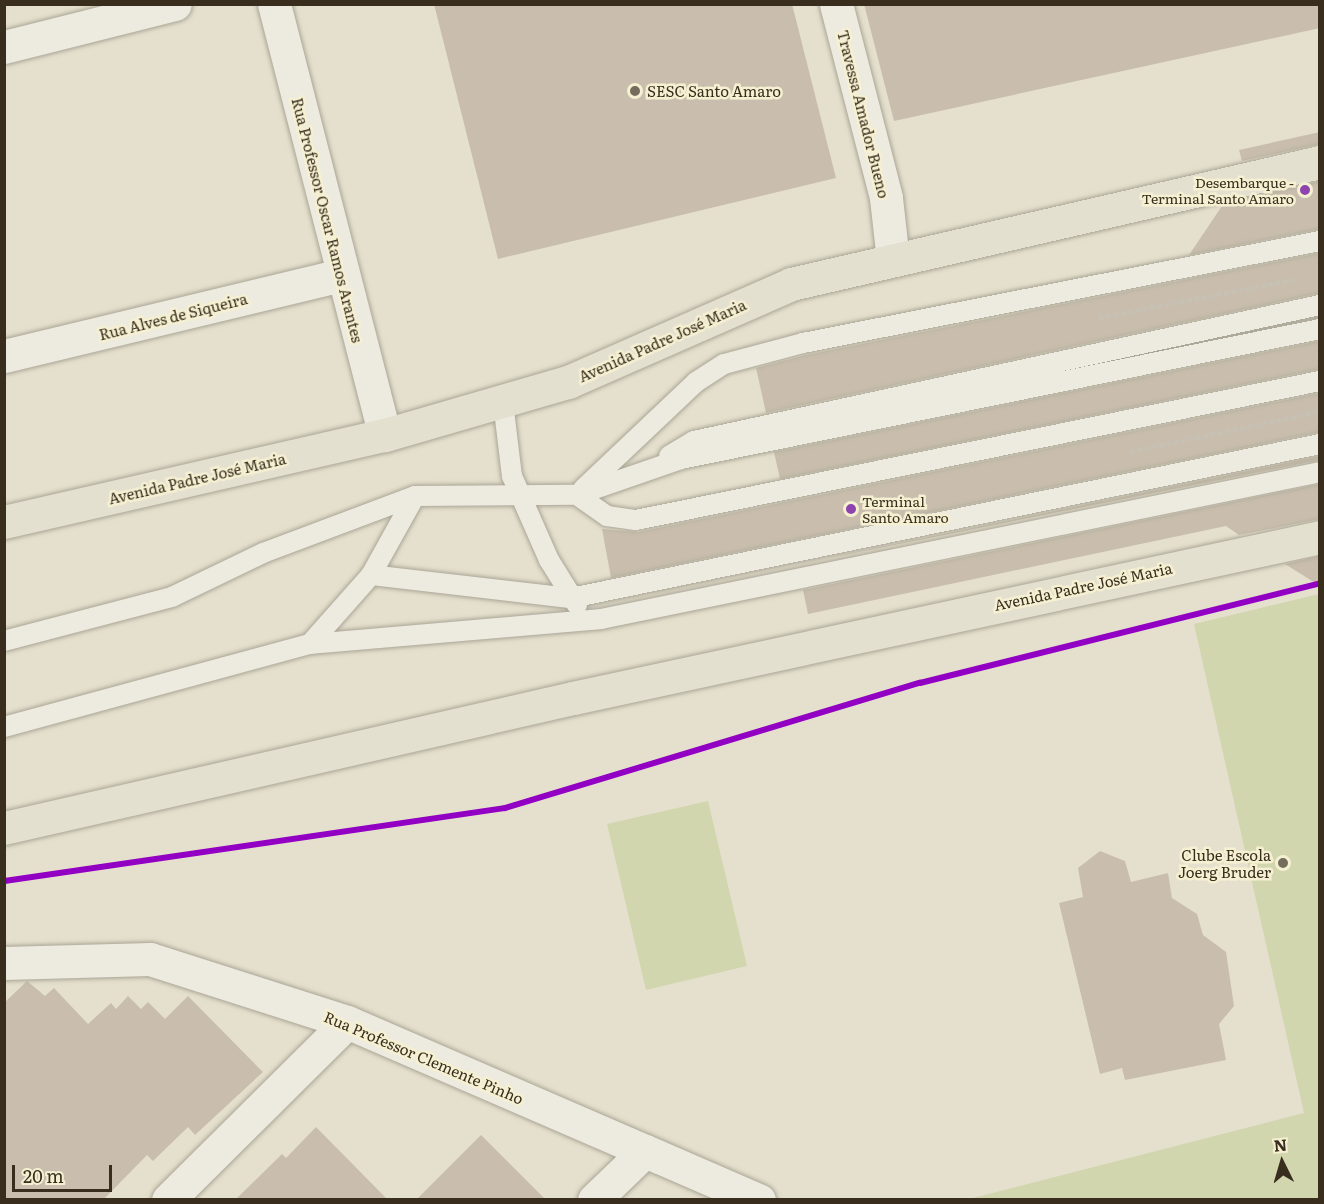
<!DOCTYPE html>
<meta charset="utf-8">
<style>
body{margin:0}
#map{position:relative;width:1324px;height:1204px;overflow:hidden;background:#e5e0cd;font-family:Literata,serif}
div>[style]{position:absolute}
.green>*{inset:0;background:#d1d6af}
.building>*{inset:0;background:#c9bead}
.path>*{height:4px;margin-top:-2px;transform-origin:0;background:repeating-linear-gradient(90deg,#c6c1b5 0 4.5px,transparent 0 7.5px)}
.roads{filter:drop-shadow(0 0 2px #aaa596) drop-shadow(0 0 2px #aaa596)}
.service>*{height:20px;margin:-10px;padding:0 10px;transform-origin:10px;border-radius:10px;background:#edeadf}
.minor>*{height:33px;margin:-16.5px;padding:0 16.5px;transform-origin:16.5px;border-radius:16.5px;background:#edeadf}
.primary>*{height:33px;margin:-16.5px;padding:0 16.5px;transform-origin:16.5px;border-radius:16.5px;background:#e4e0d0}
.metro-1>*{height:6px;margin:-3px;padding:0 3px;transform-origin:3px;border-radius:3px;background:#9200c3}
.dots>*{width:16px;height:16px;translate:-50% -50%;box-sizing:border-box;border:3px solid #f6f0d2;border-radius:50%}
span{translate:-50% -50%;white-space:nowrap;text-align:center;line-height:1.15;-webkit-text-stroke:5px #f6f0d2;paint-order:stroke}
.bus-label{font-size:14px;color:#392e1e}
.right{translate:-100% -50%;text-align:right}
.left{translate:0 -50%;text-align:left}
.poi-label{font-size:15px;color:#392e1e}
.street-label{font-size:15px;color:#392e1e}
.frame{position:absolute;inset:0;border:6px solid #392e1e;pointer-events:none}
.north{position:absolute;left:1252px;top:1132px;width:60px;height:60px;-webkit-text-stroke:4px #f6f0d2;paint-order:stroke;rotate:355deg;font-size:16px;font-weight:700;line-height:24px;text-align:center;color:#392e1e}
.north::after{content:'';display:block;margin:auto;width:21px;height:27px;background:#392e1e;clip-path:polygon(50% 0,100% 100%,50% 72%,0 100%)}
.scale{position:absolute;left:12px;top:1165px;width:100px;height:27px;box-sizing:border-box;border:3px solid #392e1e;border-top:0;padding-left:8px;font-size:18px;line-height:21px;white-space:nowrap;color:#392e1e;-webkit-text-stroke:4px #f6f0d2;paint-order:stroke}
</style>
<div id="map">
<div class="green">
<i style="clip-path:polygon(1319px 594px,1319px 1199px,969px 1199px,1304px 1113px,1194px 624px)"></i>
<i style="clip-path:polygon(708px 801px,747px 966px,646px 990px,607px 824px)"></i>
</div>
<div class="building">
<i style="clip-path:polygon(434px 4px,792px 4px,836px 178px,498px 259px)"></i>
<i style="clip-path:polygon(864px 4px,1320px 4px,1320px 28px,894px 121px)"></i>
<i style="clip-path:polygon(1320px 132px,1320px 144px,1242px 161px,1239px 150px)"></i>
<i style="clip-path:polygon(1320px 181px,1320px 229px,1189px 255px,1224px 203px)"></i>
<i style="clip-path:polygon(1320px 253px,1320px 293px,766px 413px,756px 368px,806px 355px)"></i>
<i style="clip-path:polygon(1320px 341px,1320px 369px,780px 479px,774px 452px)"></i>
<i style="clip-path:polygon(1320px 393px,1320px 432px,611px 578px,602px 529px,638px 532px)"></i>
<i style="clip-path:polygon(1320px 456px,1320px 460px,798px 564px)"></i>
<i style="clip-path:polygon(1320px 484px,1320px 519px,1239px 535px,1226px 526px,808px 614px,803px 590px)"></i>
<i style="clip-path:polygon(1320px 556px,1320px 586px,1285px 564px)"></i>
<i style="clip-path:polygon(1100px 851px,1125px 861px,1131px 882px,1168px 873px,1172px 898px,1197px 914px,1203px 935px,1226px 952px,1234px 1006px,1219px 1024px,1226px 1060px,1125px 1080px,1122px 1068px,1100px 1074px,1059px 903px,1083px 897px,1078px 868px)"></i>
<i style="clip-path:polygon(27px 981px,45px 996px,54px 988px,88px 1024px,111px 1003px,116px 1009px,128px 996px,141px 1009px,148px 1002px,165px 1019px,188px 996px,263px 1072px,195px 1135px,188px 1127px,153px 1161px,147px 1155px,103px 1200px,4px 1200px,4px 1003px)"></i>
<i style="clip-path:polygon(316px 1127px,388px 1200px,235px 1200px,282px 1154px,286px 1158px)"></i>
<i style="clip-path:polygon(481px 1135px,546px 1200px,416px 1200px)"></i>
</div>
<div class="path">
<i style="left:1099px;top:318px;width:200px;rotate:-11deg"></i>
<i style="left:1130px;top:452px;width:194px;rotate:-11.9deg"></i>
</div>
<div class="roads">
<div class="service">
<i style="left:503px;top:402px;width:75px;rotate:83.1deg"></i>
<i style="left:512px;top:476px;width:92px;rotate:66.2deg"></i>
<i style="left:549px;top:560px;width:53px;rotate:58.1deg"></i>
<i style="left:669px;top:456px;width:29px;rotate:-31deg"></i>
<i style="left:694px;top:441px;width:641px;rotate:-12.26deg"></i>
<i style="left:583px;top:489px;width:156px;rotate:-43.4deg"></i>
<i style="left:696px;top:382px;width:33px;rotate:-33deg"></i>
<i style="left:724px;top:364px;width:82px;rotate:-14.9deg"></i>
<i style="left:803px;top:343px;width:527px;rotate:-11.16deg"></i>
<i style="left:577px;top:495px;width:37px;rotate:35deg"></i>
<i style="left:607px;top:516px;width:29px;rotate:8deg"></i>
<i style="left:636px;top:520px;width:698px;rotate:-11.49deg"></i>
<i style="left:371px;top:575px;width:201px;rotate:6.6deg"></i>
<i style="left:571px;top:598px;width:765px;rotate:-11.62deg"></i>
<i style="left:4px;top:641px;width:174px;rotate:-14.7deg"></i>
<i style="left:172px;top:597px;width:101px;rotate:-25.8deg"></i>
<i style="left:263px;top:553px;width:162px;rotate:-20.6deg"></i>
<i style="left:415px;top:496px;width:162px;rotate:-0.4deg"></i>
<i style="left:577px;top:495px;width:110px;rotate:-19.1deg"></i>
<i style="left:681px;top:459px;width:652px;rotate:-11.5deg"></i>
<i style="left:310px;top:644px;width:92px;rotate:-48.5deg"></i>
<i style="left:371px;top:575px;width:90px;rotate:-60.9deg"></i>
<i style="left:4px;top:727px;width:317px;rotate:-15.2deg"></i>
<i style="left:310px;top:644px;width:292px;rotate:-4.9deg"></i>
<i style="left:601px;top:619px;width:734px;rotate:-11.55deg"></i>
</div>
<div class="minor">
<i style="left:274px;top:4px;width:445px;rotate:75.6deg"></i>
<i style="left:836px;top:4px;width:200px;rotate:75.5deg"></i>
<i style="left:886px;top:198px;width:62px;rotate:83.6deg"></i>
<i style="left:4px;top:47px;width:176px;rotate:-14.1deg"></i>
<i style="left:4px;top:356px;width:347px;rotate:-13.5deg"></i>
<i style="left:4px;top:963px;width:146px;rotate:-1.6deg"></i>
<i style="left:150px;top:959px;width:207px;rotate:17.7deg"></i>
<i style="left:347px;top:1022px;width:449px;rotate:23.4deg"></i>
<i style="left:168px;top:1200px;width:252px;rotate:-44.8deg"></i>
<i style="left:594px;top:1200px;width:71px;rotate:-43.9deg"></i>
</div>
<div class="primary">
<i style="left:4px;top:522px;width:391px;rotate:-12.9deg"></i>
<i style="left:385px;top:435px;width:191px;rotate:-16.2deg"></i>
<i style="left:568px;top:382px;width:244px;rotate:-23.7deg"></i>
<i style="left:791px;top:284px;width:543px;rotate:-12.99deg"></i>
<i style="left:4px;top:828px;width:584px;rotate:-12.87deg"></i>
<i style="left:573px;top:698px;width:764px;rotate:-12.16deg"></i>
</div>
</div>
<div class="metro-1">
<i style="left:4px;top:881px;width:506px;rotate:-8.29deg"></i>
<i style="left:505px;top:808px;width:433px;rotate:-16.8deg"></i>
<i style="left:920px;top:683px;width:412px;rotate:-14deg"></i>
</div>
<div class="dots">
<i style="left:635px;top:91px;background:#756c5b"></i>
<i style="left:1305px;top:190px;background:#8e44ad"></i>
<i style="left:851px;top:509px;background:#8e44ad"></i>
<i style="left:1283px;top:863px;background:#756c5b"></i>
</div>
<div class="bus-label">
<span class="right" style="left:1294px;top:190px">Desembarque -<br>Terminal Santo Amaro</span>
<span class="left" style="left:862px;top:509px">Terminal<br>Santo Amaro</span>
</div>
<div class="poi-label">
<span class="left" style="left:647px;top:91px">SESC Santo Amaro</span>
<span class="right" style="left:1271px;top:863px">Clube Escola<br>Joerg Bruder</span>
</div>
<div class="street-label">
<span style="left:864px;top:114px;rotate:76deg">Travessa Amador Bueno</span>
<span style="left:328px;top:220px;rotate:76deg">Rua Professor Oscar Ramos Arantes</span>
<span style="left:173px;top:316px;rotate:-14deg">Rua Alves de Siqueira</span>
<span style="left:662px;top:340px;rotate:-24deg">Avenida Padre José Maria</span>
<span style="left:197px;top:478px;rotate:-13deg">Avenida Padre José Maria</span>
<span style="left:1083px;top:586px;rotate:-12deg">Avenida Padre José Maria</span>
<span style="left:424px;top:1057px;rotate:23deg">Rua Professor Clemente Pinho</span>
</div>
<div class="frame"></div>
<div class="north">N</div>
<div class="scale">20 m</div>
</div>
